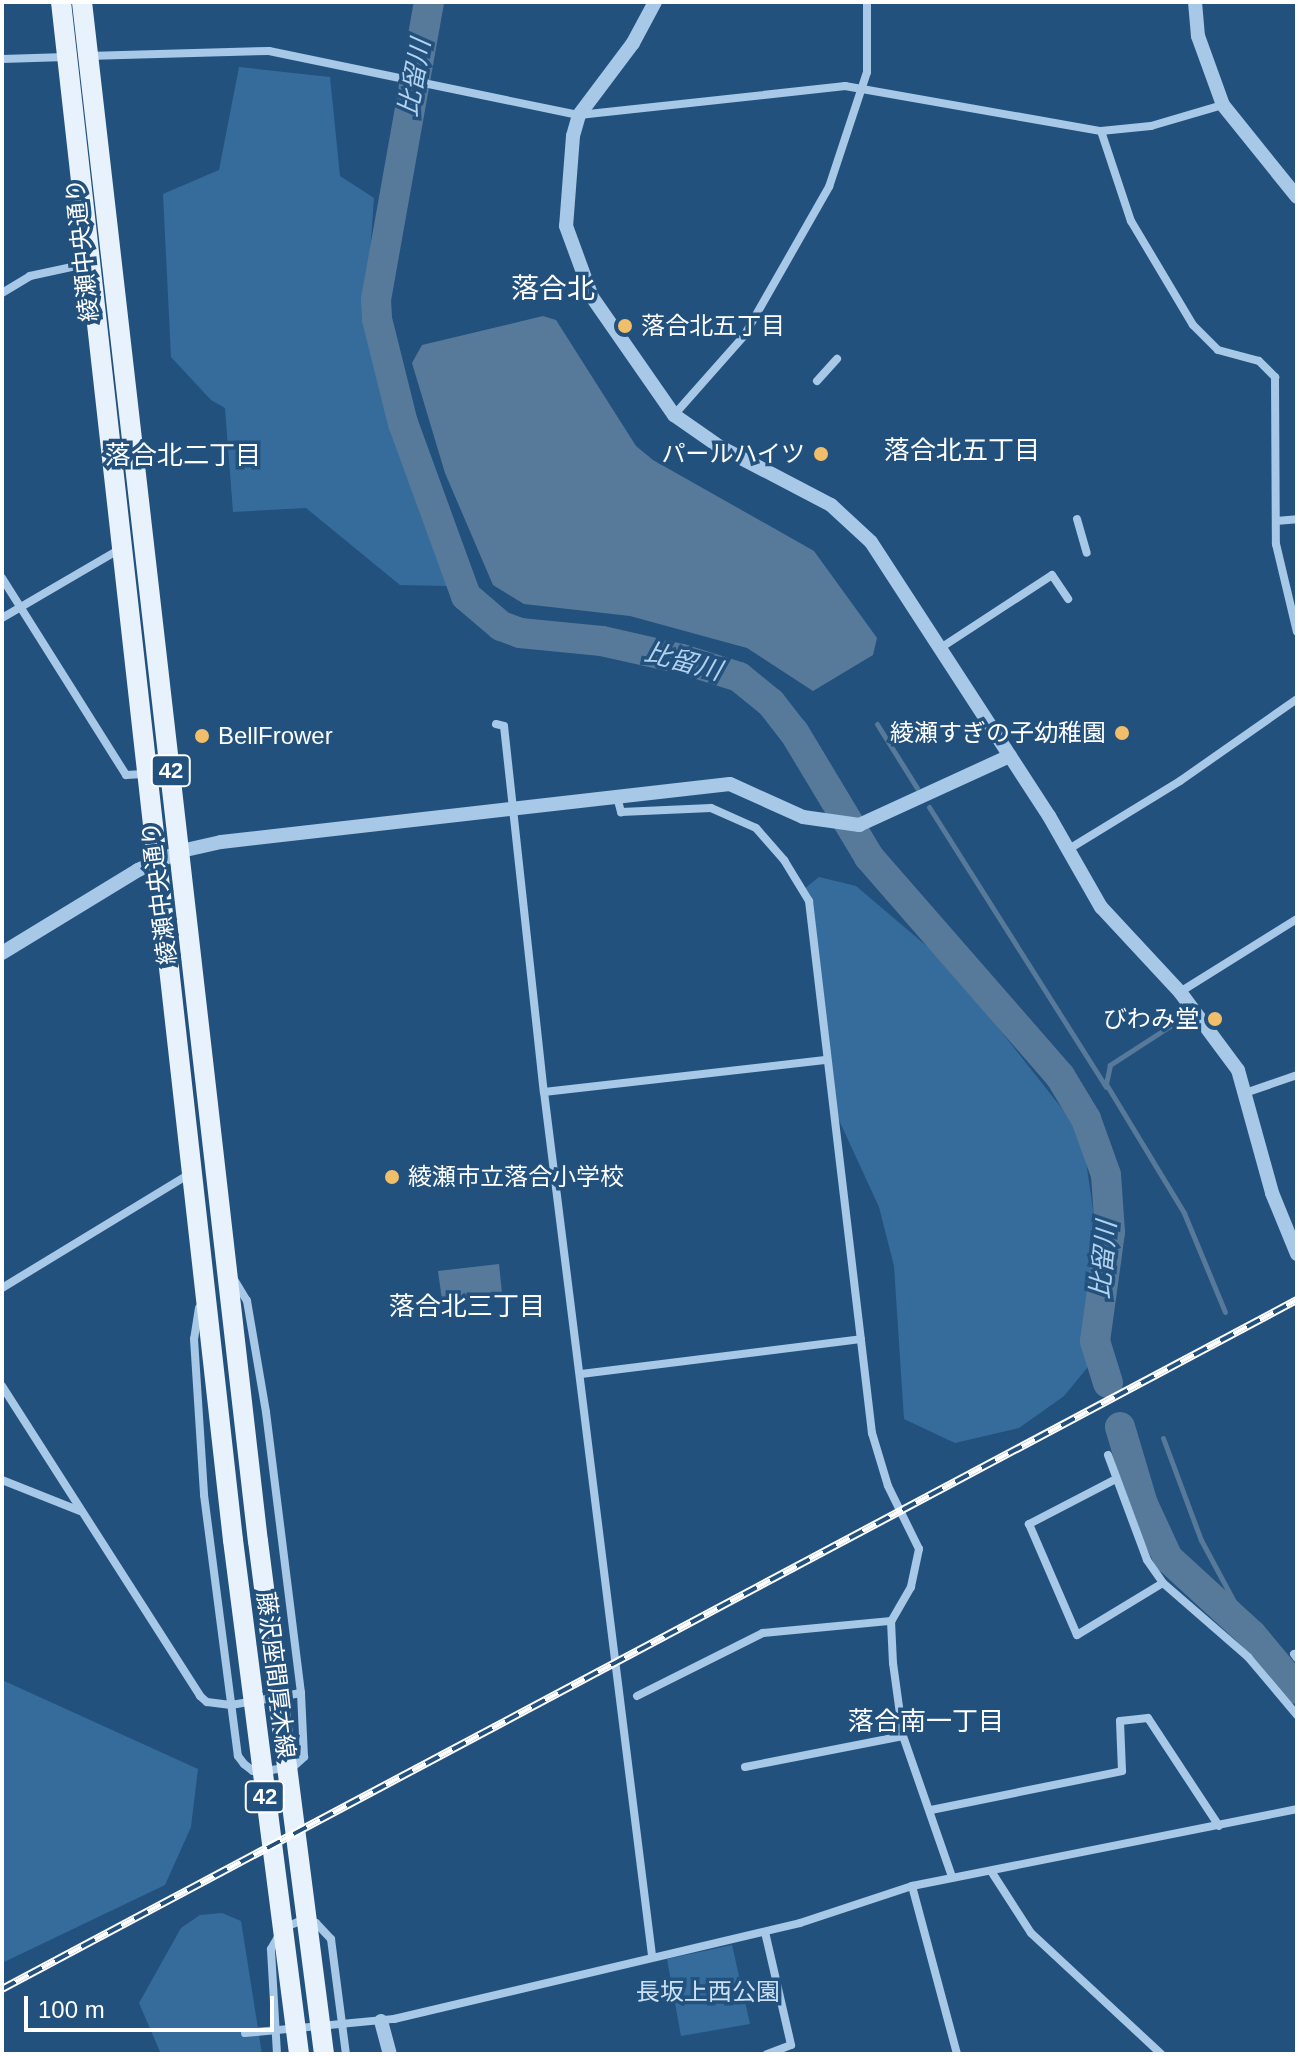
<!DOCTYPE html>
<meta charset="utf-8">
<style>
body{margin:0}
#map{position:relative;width:1299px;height:2056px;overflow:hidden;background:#23517d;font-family:Helvetica,"Noto Sans JP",sans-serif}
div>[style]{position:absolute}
.green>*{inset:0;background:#366c9b}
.water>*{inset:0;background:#587a9a}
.stream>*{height:5px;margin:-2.5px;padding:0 2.5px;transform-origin:2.5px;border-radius:2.5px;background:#587a9a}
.river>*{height:30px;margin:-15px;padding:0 15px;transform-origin:15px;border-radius:15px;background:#587a9a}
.minor>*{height:8px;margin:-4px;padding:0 4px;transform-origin:4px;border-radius:4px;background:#a7c8e6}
.tertiary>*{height:14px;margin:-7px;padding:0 7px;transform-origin:7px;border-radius:7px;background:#a7c8e6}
.primary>*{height:20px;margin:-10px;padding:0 10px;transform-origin:10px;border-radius:10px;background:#e8f2fd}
.rail>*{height:8px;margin-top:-4px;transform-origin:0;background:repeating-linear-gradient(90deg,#23517d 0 15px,#fff 0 30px);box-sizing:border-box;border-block:2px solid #fff}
.dots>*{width:22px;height:22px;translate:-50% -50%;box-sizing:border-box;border:4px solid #23517d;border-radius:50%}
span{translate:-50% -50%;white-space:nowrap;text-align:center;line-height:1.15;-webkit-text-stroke:7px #23517d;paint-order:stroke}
.shield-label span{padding:2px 6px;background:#23517d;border:2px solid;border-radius:6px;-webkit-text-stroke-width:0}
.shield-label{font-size:22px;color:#fff;font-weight:700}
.street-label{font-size:24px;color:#fff}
.poi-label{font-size:24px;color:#fff}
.left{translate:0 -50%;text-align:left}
.right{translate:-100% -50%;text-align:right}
.park-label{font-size:24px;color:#cae1f5}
.water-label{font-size:26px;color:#b2d2ee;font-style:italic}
.neighbourhood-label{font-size:26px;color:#fff}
.quarter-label{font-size:28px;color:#fff}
.frame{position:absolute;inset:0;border:4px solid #fff;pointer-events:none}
.scale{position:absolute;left:24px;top:1996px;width:250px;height:36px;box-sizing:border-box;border:4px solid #fff;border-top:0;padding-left:10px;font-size:24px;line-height:28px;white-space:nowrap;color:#fff;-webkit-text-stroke:6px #23517d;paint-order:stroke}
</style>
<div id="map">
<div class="green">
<i style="clip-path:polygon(239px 67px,330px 77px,340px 176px,374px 198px,365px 323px,447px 586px,400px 585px,306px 508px,233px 512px,225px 408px,211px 400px,171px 357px,163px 194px,219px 170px)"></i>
<i style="clip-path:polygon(819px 877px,856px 886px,949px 965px,1082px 1134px,1096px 1230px,1090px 1301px,1092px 1362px,1064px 1396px,1019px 1428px,955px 1443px,904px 1419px,894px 1266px,879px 1207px,838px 1118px,804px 889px)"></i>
<i style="clip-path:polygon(2px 1680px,198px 1769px,191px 1827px,165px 1885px,2px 1963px)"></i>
<i style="clip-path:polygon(222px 1913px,241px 1921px,262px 2054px,161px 2054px,139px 2003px,181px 1928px,200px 1915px)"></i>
<i style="clip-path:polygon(732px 1945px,750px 2024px,681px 2036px,667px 1959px)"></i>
</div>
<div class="water">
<i style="clip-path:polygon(543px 316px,556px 320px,636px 446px,653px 460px,814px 551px,877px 638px,873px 655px,813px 691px,747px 648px,630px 616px,524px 604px,493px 585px,445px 473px,412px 363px,422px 345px)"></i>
<i style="clip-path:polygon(499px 1264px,502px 1293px,442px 1300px,438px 1271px)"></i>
</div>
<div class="stream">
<i style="left:877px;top:724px;width:75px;rotate:58deg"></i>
<i style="left:929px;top:807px;width:331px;rotate:57.7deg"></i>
<i style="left:1176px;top:1015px;width:13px;rotate:119deg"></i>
<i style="left:1170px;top:1026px;width:72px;rotate:147deg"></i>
<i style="left:1110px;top:1065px;width:19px;rotate:102deg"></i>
<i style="left:1106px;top:1084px;width:151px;rotate:58.8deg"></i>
<i style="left:1184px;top:1213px;width:107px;rotate:67.5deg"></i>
<i style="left:1163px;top:1438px;width:109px;rotate:69.6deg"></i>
<i style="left:1201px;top:1540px;width:108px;rotate:61.8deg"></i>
</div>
<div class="river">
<i style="left:429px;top:2px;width:302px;rotate:100.1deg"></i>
<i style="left:376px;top:299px;width:20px;rotate:87deg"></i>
<i style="left:377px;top:319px;width:107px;rotate:76deg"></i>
<i style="left:403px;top:423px;width:184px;rotate:70deg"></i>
<i style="left:466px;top:596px;width:46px;rotate:40.6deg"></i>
<i style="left:501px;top:626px;width:20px;rotate:20deg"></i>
<i style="left:520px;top:633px;width:82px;rotate:5.6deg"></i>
<i style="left:602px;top:641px;width:82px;rotate:12.7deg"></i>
<i style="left:682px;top:659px;width:60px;rotate:17.5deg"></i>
<i style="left:739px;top:677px;width:41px;rotate:39.1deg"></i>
<i style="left:771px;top:703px;width:37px;rotate:52deg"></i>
<i style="left:794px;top:732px;width:146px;rotate:59deg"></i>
<i style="left:869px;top:857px;width:291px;rotate:48.9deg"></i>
<i style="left:1060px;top:1076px;width:50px;rotate:58.8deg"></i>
<i style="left:1086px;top:1119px;width:59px;rotate:70.3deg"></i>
<i style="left:1106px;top:1175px;width:57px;rotate:86deg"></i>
<i style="left:1110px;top:1232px;width:110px;rotate:97.8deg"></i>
<i style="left:1095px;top:1341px;width:44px;rotate:72.8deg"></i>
<i style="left:1120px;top:1427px;width:80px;rotate:73.4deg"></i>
<i style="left:1143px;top:1504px;width:60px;rotate:65.2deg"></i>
<i style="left:1168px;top:1558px;width:114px;rotate:42.5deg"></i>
<i style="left:1252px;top:1635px;width:70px;rotate:50.2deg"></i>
</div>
<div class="minor">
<i style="left:87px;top:56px;width:182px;rotate:-1.6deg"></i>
<i style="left:269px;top:51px;width:317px;rotate:11.7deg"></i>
<i style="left:579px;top:115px;width:268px;rotate:-6.2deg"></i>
<i style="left:845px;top:86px;width:260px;rotate:10deg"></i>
<i style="left:1101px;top:131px;width:50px;rotate:-5.7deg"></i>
<i style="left:1151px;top:126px;width:75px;rotate:-16.3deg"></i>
<i style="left:2px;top:59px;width:64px;rotate:-1.8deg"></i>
<i style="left:1101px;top:131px;width:95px;rotate:71.6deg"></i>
<i style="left:1131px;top:221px;width:121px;rotate:59.2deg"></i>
<i style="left:1193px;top:325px;width:35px;rotate:45deg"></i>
<i style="left:1218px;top:350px;width:42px;rotate:15deg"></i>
<i style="left:1259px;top:361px;width:23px;rotate:45deg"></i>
<i style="left:1275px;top:377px;width:167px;rotate:89.7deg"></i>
<i style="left:1276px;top:544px;width:90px;rotate:76.6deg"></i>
<i style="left:2px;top:293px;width:33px;rotate:-31deg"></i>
<i style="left:30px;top:276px;width:61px;rotate:-12.2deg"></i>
<i style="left:817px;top:381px;width:30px;rotate:-48deg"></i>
<i style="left:674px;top:415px;width:106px;rotate:-48.5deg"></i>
<i style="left:744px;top:336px;width:172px;rotate:-60.3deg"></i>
<i style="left:829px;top:187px;width:121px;rotate:-71.7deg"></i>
<i style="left:867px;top:72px;width:70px;rotate:-90deg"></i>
<i style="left:1077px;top:519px;width:35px;rotate:74deg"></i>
<i style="left:1276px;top:521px;width:21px;rotate:-5deg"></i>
<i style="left:2px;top:578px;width:233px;rotate:57.8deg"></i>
<i style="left:126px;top:775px;width:22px;rotate:-3deg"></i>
<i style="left:2px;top:618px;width:139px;rotate:-30.3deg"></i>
<i style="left:939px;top:649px;width:135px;rotate:-33.2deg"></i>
<i style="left:1052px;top:575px;width:29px;rotate:56deg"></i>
<i style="left:496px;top:724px;width:8px;rotate:14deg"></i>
<i style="left:504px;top:726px;width:368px;rotate:83.8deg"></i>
<i style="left:544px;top:1092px;width:870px;rotate:82.87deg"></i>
<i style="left:617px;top:797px;width:16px;rotate:75deg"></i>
<i style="left:621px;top:812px;width:90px;rotate:-2.5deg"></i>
<i style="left:711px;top:808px;width:49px;rotate:24deg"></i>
<i style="left:756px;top:828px;width:43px;rotate:48.8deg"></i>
<i style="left:784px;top:860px;width:48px;rotate:58.6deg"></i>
<i style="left:809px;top:901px;width:536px;rotate:83.25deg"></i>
<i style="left:872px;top:1433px;width:55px;rotate:73.2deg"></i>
<i style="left:888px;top:1486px;width:70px;rotate:63.8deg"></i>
<i style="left:919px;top:1549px;width:39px;rotate:102deg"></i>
<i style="left:911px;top:1587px;width:39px;rotate:120deg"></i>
<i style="left:891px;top:1621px;width:42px;rotate:87.3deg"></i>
<i style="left:893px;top:1663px;width:74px;rotate:82.2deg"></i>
<i style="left:903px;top:1736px;width:149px;rotate:70.8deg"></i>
<i style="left:1069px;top:849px;width:130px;rotate:-31.5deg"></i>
<i style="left:1180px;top:781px;width:143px;rotate:-35deg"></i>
<i style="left:1180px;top:992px;width:138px;rotate:-32deg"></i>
<i style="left:544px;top:1092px;width:285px;rotate:-6.5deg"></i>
<i style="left:1248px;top:1092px;width:52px;rotate:-19.1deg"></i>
<i style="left:2px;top:1288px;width:221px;rotate:-31.3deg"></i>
<i style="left:199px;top:1308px;width:31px;rotate:99deg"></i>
<i style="left:194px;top:1339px;width:156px;rotate:86.3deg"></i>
<i style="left:204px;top:1495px;width:263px;rotate:82.6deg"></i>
<i style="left:238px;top:1756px;width:10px;rotate:53deg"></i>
<i style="left:244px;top:1764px;width:11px;rotate:38deg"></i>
<i style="left:253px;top:1771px;width:18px;rotate:-3deg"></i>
<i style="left:271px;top:1770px;width:22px;rotate:-8deg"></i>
<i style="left:293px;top:1767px;width:15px;rotate:-42deg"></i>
<i style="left:304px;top:1757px;width:64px;rotate:-92.7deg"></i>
<i style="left:581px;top:1374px;width:282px;rotate:-7.1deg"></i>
<i style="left:2px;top:1386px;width:368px;rotate:57.4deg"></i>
<i style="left:200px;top:1696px;width:9px;rotate:41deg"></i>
<i style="left:207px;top:1702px;width:24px;rotate:7deg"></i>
<i style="left:231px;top:1705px;width:71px;rotate:-9.7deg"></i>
<i style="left:301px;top:1693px;width:283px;rotate:-97.1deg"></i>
<i style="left:266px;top:1412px;width:113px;rotate:-99.7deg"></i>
<i style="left:247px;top:1301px;width:23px;rotate:-121deg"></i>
<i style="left:1108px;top:1455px;width:112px;rotate:69.6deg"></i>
<i style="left:1147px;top:1560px;width:28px;rotate:55deg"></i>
<i style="left:1163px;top:1583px;width:113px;rotate:41deg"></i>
<i style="left:1248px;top:1657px;width:76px;rotate:49.8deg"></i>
<i style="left:2px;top:1480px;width:84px;rotate:21.7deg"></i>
<i style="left:1114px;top:1480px;width:96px;rotate:152.6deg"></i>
<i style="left:1029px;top:1524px;width:121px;rotate:66.6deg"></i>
<i style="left:1077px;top:1635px;width:100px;rotate:-31.2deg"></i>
<i style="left:1294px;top:1654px;width:5px;rotate:53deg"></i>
<i style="left:637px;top:1696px;width:141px;rotate:-26.6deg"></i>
<i style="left:763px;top:1633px;width:129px;rotate:-5.4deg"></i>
<i style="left:745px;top:1767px;width:161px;rotate:-11.1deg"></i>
<i style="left:931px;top:1810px;width:195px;rotate:-11.5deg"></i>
<i style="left:1122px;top:1771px;width:50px;rotate:-92.3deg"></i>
<i style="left:1120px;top:1721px;width:28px;rotate:-6deg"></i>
<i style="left:1148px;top:1718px;width:129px;rotate:56.7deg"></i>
<i style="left:991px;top:1871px;width:74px;rotate:57.2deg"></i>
<i style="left:1031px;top:1933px;width:178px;rotate:42.9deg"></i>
<i style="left:912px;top:1886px;width:174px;rotate:75deg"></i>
<i style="left:765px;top:1932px;width:116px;rotate:77deg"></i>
<i style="left:791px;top:2045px;width:26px;rotate:159deg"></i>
<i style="left:245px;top:2033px;width:150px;rotate:-5.4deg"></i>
<i style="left:394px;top:2019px;width:417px;rotate:-13.3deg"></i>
<i style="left:800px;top:1923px;width:118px;rotate:-18.3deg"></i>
<i style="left:912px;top:1886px;width:393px;rotate:-11.3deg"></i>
<i style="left:277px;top:2054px;width:105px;rotate:-93.3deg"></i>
<i style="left:271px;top:1949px;width:24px;rotate:-60deg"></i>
<i style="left:283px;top:1928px;width:16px;rotate:-22deg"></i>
<i style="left:298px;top:1922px;width:18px;rotate:3deg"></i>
<i style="left:316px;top:1923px;width:22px;rotate:47deg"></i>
<i style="left:331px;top:1939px;width:116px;rotate:82.6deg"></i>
</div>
<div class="tertiary">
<i style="left:655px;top:2px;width:47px;rotate:118.2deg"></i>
<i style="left:633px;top:43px;width:90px;rotate:126.9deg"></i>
<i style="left:579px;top:115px;width:22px;rotate:106deg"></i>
<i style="left:573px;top:136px;width:90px;rotate:94.4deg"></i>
<i style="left:566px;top:226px;width:76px;rotate:69.9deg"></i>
<i style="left:592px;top:297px;width:144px;rotate:55.2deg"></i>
<i style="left:674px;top:415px;width:56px;rotate:34.8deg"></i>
<i style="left:720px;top:447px;width:125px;rotate:27.6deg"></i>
<i style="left:831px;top:505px;width:54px;rotate:42.8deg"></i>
<i style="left:871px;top:542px;width:327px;rotate:57deg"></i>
<i style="left:1049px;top:816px;width:105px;rotate:60.3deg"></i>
<i style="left:1101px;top:907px;width:116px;rotate:47.1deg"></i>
<i style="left:1180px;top:992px;width:97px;rotate:53.4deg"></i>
<i style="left:1238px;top:1070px;width:128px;rotate:74.5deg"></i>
<i style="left:1272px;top:1193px;width:66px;rotate:67.7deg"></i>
<i style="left:1195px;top:2px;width:34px;rotate:85deg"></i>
<i style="left:1198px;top:36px;width:73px;rotate:70.1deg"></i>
<i style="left:1223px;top:105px;width:118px;rotate:51.2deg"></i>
<i style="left:2px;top:953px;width:159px;rotate:-31.4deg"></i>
<i style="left:138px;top:870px;width:47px;rotate:-23.8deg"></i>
<i style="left:181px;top:851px;width:41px;rotate:-12.7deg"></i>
<i style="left:221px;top:842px;width:512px;rotate:-6.5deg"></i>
<i style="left:730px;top:784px;width:80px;rotate:24.3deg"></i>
<i style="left:803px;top:817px;width:57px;rotate:8.1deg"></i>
<i style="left:859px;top:825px;width:166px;rotate:-24.6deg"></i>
<i style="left:381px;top:2021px;width:34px;rotate:75deg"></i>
</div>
<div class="primary">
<i style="left:61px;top:2px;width:1548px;rotate:83.62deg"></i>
<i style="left:233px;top:1540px;width:518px;rotate:82.68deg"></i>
<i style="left:82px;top:2px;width:1549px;rotate:83.48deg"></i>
<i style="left:258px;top:1541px;width:517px;rotate:82.67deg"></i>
</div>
<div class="rail">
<i style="left:2px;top:1989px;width:1467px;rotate:-28.02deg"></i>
</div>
<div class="dots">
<i style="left:625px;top:326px;background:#f1bf6a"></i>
<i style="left:821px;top:454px;background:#f1bf6a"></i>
<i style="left:1122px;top:733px;background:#f1bf6a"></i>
<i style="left:202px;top:736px;background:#f1bf6a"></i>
<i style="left:1215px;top:1019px;background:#f1bf6a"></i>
<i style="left:392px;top:1177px;background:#f1bf6a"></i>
</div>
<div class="shield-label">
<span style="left:171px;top:771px">42</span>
<span style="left:265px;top:1797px">42</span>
</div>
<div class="street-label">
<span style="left:82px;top:250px;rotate:-96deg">綾瀬中央通り</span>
<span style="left:159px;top:893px;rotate:-97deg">綾瀬中央通り</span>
<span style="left:276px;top:1675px;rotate:83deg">藤沢座間厚木線</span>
</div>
<div class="poi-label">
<span class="left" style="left:641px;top:326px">落合北五丁目</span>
<span class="right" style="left:805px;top:454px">パールハイツ</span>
<span class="right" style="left:1106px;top:733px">綾瀬すぎの子幼稚園</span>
<span class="left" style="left:218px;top:736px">BellFrower</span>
<span class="right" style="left:1199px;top:1019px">びわみ堂</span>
<span class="left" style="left:408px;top:1177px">綾瀬市立落合小学校</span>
</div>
<div class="park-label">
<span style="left:708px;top:1992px">長坂上西公園</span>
</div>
<div class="water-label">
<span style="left:415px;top:78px;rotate:-80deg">比留川</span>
<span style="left:683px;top:662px;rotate:15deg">比留川</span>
<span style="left:1104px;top:1260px;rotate:-85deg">比留川</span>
</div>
<div class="neighbourhood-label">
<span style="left:962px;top:451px">落合北五丁目</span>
<span style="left:183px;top:456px">落合北二丁目</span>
<span style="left:467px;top:1307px">落合北三丁目</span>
<span style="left:926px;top:1722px">落合南一丁目</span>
</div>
<div class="quarter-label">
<span style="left:553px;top:289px">落合北</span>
</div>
<div class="frame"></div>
<div class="scale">100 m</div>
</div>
